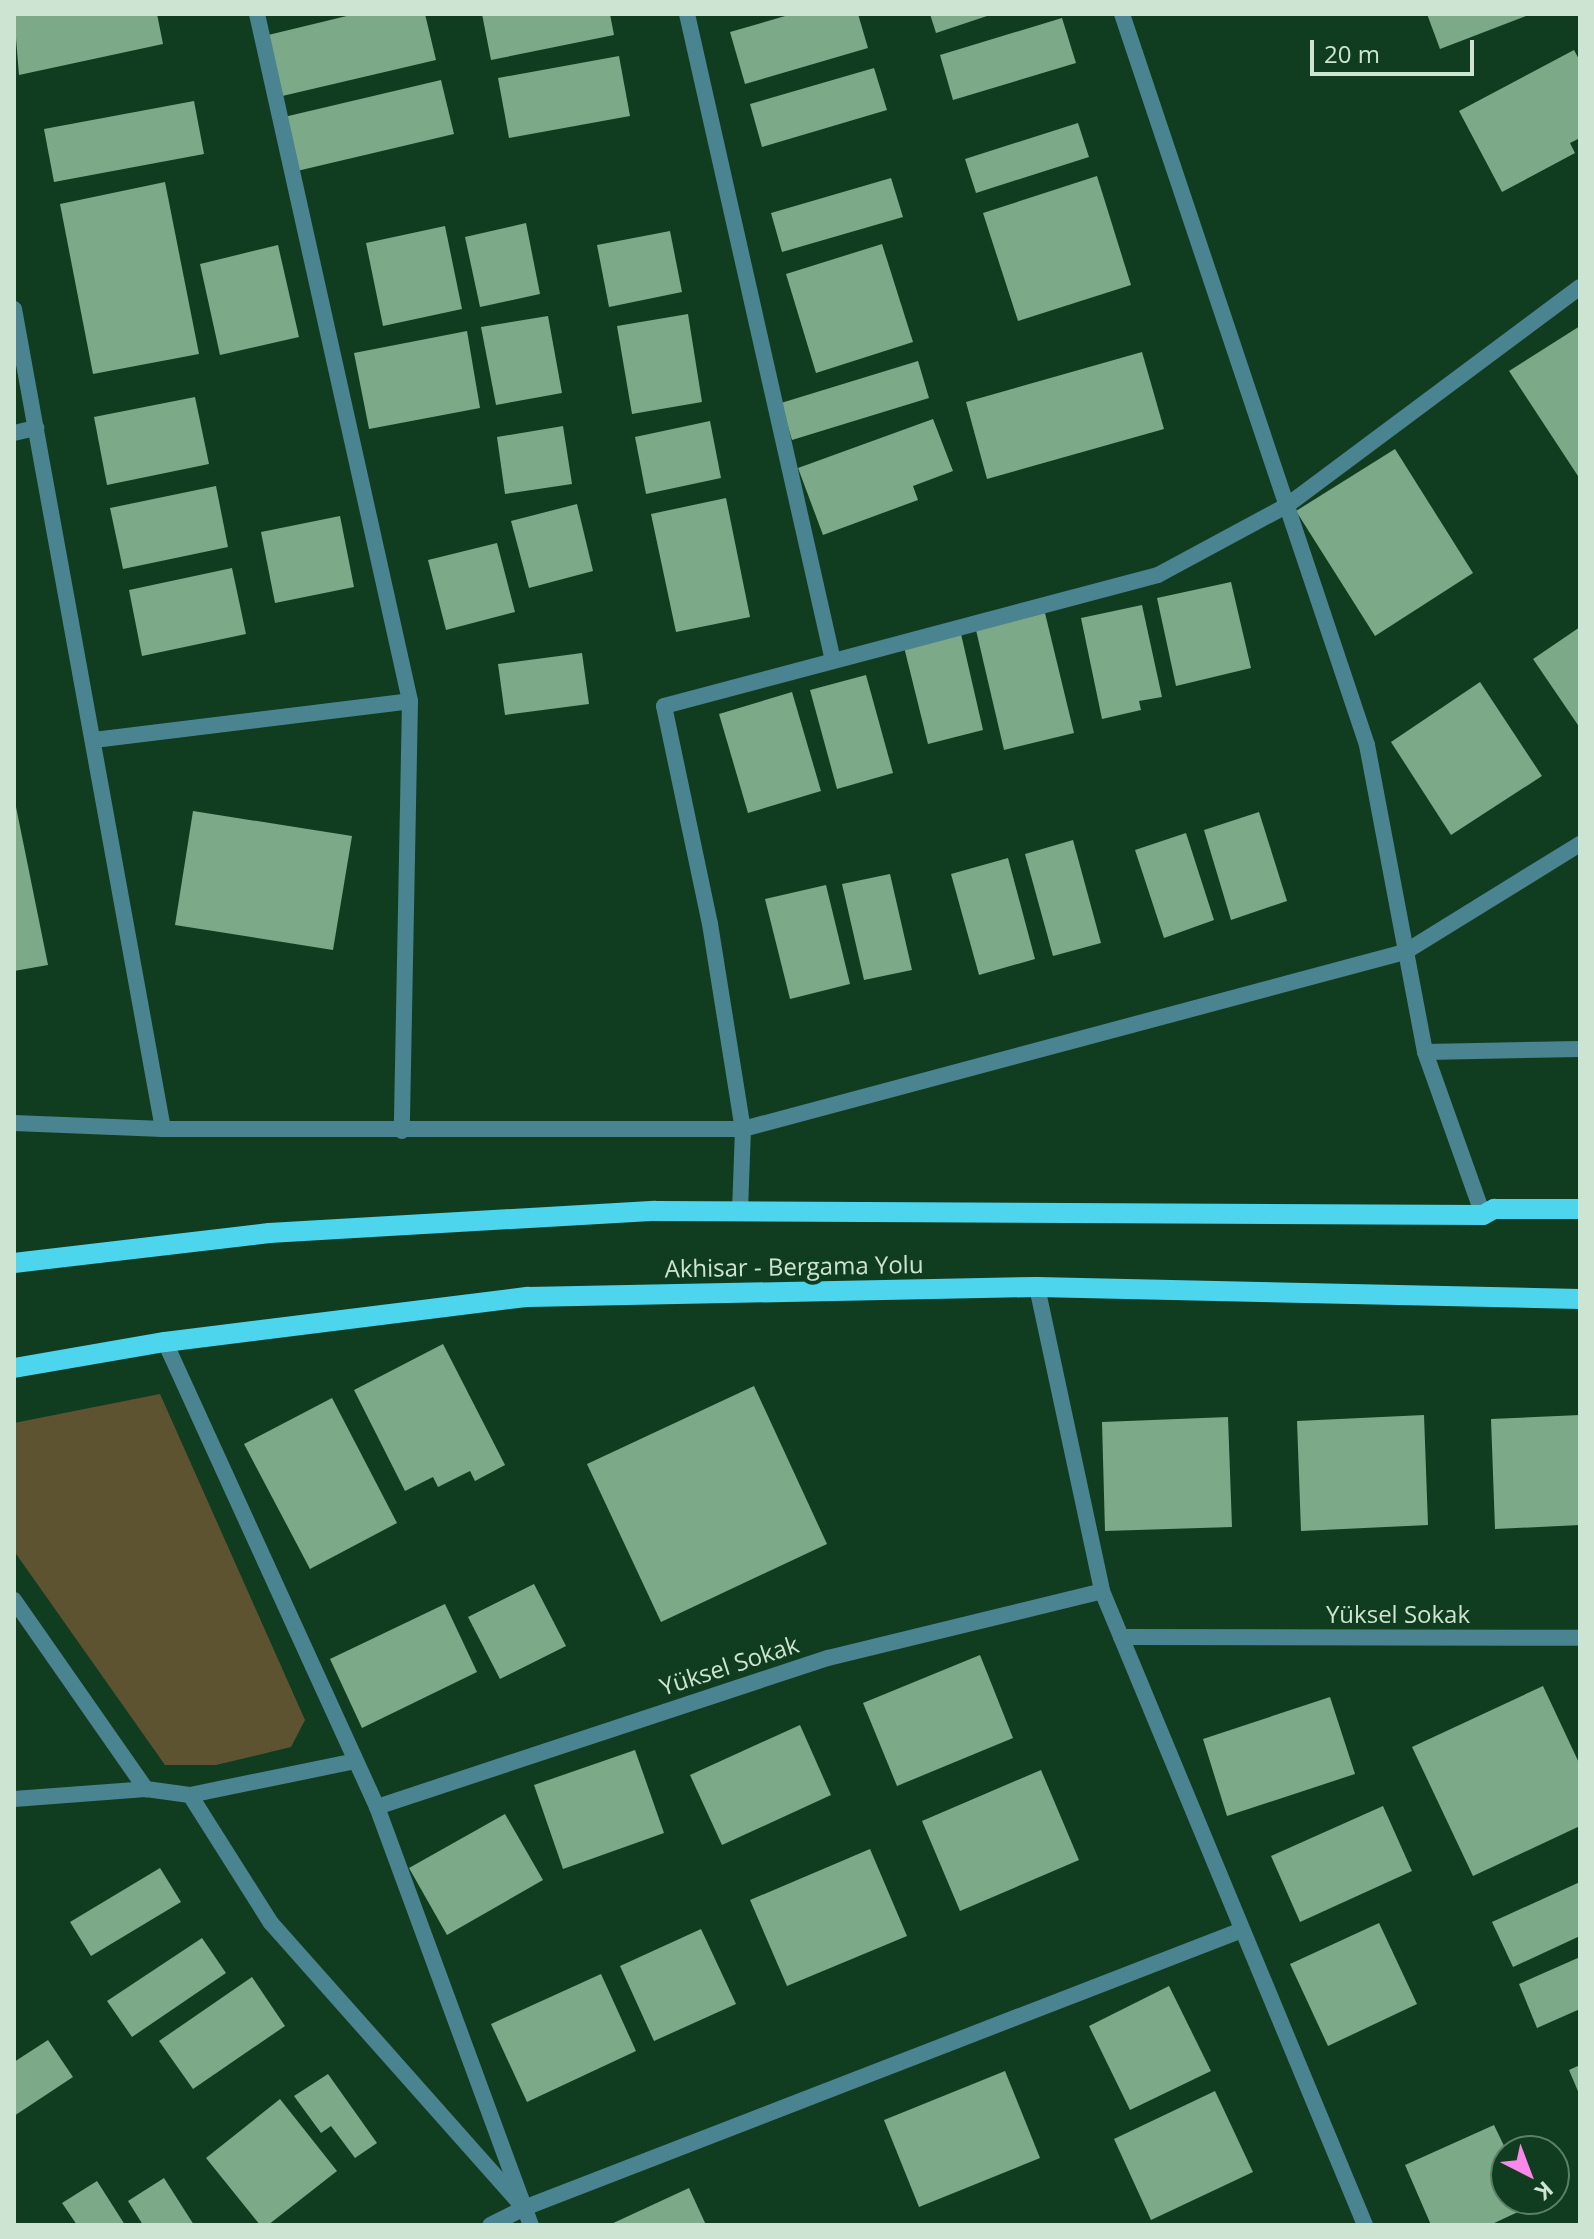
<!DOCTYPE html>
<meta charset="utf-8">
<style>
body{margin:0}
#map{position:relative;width:1594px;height:2239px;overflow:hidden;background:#103d20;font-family:"Open Sans",sans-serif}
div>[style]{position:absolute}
.green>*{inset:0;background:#5e5331}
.building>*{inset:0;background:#7ca987}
.minor>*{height:16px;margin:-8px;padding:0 8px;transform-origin:8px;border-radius:8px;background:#4a8490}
.primary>*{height:20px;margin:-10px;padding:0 10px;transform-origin:10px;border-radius:10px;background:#4cd5ed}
span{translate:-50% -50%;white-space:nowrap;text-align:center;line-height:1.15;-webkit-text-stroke:8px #103d20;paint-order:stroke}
.street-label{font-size:24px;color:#cde4d2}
.frame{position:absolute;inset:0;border:16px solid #cde4d2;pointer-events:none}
.north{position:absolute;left:1490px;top:2135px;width:80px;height:80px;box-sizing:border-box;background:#103d20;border:2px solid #5c8067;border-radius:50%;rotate:138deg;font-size:22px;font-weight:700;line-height:32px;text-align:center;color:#cde4d2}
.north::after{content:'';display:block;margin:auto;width:28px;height:36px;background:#f888ea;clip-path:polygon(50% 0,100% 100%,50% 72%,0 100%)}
.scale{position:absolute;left:1310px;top:40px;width:164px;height:36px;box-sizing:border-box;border:4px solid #cde4d2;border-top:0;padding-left:10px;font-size:24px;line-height:28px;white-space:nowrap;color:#cde4d2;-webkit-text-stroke:6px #103d20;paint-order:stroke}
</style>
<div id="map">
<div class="green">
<i style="clip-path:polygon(160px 1394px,305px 1720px,291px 1747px,216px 1765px,165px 1765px,14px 1551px,14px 1423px)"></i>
</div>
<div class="building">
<i style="clip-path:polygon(14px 14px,157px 14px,163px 44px,19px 75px)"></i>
<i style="clip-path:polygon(355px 14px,425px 14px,436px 60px,278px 97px,264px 36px)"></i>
<i style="clip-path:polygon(482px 14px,610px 14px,614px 35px,491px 60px)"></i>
<i style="clip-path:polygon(792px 14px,858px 14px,868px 48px,745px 84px,730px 32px)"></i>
<i style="clip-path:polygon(930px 14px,990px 14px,990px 15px,936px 33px)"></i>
<i style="clip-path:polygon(1427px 14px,1531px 14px,1440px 49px)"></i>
<i style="clip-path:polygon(1062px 18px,1076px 63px,953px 100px,940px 55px)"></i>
<i style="clip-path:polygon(1574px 50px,1580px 61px,1580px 138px,1570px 143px,1575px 153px,1502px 192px,1459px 111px)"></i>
<i style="clip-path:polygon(619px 56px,630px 116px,509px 138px,498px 78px)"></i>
<i style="clip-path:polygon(874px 68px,887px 110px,762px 147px,750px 104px)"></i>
<i style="clip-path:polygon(441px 80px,454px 134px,297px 171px,284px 117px)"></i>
<i style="clip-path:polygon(194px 101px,204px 154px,54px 182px,44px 129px)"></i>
<i style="clip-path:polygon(1078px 123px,1089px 157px,976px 193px,965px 159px)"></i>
<i style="clip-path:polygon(1097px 176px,1131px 285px,1018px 321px,983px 213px)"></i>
<i style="clip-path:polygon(891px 178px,903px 217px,782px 252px,771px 213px)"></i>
<i style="clip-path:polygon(165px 182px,199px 354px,93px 374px,60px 204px)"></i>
<i style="clip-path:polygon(526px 223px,540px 294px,480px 307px,465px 237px)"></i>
<i style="clip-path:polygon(445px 226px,462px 309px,383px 326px,366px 243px)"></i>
<i style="clip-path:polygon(670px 231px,682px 292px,609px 307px,597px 245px)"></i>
<i style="clip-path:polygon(882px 244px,913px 342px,816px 373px,786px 274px)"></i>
<i style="clip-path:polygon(278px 245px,299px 337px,220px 355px,200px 264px)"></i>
<i style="clip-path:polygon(688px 314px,702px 402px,632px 414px,617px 326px)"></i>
<i style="clip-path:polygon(548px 316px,562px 393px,496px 405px,481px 327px)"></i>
<i style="clip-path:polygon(1580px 326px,1580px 474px,1578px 476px,1509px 371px)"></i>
<i style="clip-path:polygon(467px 331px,480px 408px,369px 429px,354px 353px)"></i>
<i style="clip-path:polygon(1142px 352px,1164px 429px,987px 479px,966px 402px)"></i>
<i style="clip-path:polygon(918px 361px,929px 398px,792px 440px,781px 403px)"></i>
<i style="clip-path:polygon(195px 397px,209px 464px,107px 485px,94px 417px)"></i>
<i style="clip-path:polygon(933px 419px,953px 471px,913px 486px,918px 500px,823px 535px,798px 468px)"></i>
<i style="clip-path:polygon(710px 421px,721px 478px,646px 494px,635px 437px)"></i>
<i style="clip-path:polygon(563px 426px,572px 484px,505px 494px,497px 437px)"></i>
<i style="clip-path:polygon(1395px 449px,1473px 573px,1375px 636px,1296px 511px)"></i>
<i style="clip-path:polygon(216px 486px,228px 547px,123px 569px,110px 508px)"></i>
<i style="clip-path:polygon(726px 498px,750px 617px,676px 632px,651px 514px)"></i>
<i style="clip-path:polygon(577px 504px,593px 571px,529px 588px,511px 521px)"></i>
<i style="clip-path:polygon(340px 516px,354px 587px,275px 603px,261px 532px)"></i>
<i style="clip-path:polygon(497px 543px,515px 612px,446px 630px,428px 560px)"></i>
<i style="clip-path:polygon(232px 568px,246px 634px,142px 656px,129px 590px)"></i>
<i style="clip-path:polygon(1231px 582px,1251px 668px,1176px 686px,1157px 598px)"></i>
<i style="clip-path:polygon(1142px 605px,1162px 697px,1139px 701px,1141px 710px,1102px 719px,1081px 618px)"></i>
<i style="clip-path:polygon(1045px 613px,1074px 733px,1004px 750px,976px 630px)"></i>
<i style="clip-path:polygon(1580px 627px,1580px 728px,1533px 659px)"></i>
<i style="clip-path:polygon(961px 634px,983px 730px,928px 744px,904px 647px)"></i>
<i style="clip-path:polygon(582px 653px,589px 704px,505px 715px,498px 664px)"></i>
<i style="clip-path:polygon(866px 675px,893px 773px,837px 789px,810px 690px)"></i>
<i style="clip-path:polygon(1480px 682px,1542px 776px,1451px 835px,1391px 742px)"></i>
<i style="clip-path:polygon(792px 692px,821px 791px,748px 813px,719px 714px)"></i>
<i style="clip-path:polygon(14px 797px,48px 965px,14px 971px)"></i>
<i style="clip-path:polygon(193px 811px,352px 836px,333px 950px,175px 925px)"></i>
<i style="clip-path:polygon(1259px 812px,1287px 901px,1231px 920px,1204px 830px)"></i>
<i style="clip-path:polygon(1186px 833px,1214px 920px,1164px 938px,1135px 850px)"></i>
<i style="clip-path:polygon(1073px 840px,1101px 943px,1053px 956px,1025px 854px)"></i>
<i style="clip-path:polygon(1008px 858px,1035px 959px,979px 975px,951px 874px)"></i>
<i style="clip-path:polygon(890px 874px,912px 970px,864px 980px,842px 884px)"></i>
<i style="clip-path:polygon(826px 885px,850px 984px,790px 999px,765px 899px)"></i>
<i style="clip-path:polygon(443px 1344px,505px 1465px,475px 1481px,470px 1471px,438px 1487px,433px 1477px,405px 1491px,354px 1390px)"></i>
<i style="clip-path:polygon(754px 1386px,827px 1544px,661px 1622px,587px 1464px)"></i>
<i style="clip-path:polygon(332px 1398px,397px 1523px,310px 1569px,244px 1444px)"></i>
<i style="clip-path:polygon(1424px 1415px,1428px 1525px,1301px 1531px,1297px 1421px)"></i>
<i style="clip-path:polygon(1580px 1415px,1580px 1525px,1495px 1529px,1491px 1419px)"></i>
<i style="clip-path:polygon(1228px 1417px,1232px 1527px,1105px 1531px,1102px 1422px)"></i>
<i style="clip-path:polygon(534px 1584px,566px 1646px,500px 1679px,468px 1617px)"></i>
<i style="clip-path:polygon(445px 1604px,477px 1672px,362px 1728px,330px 1659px)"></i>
<i style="clip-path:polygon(980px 1655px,1013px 1738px,897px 1786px,863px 1703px)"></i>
<i style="clip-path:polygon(1543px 1686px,1580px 1765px,1580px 1826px,1473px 1876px,1412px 1747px)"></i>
<i style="clip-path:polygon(1330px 1697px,1355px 1774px,1227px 1816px,1203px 1739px)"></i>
<i style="clip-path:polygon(800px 1725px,831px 1795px,722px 1845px,690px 1775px)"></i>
<i style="clip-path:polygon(635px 1750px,664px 1833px,563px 1869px,534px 1785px)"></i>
<i style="clip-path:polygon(1041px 1770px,1079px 1860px,960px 1911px,922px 1821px)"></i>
<i style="clip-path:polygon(1383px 1806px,1412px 1871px,1300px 1922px,1271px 1856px)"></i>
<i style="clip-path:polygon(505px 1814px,543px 1880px,447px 1935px,409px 1868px)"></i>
<i style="clip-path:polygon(870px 1849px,907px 1936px,787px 1986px,750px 1900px)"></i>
<i style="clip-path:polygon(160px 1868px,181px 1902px,91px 1956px,70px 1922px)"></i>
<i style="clip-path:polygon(1580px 1882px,1580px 1936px,1513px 1967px,1492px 1922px)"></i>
<i style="clip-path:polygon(1379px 1923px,1417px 2004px,1328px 2046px,1290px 1964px)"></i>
<i style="clip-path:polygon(701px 1929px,736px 2004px,654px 2041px,620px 1966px)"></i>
<i style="clip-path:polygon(202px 1938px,226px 1973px,132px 2037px,107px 2001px)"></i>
<i style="clip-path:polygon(1580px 1957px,1580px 2009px,1537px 2028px,1519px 1984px)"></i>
<i style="clip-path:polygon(601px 1974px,636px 2051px,527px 2102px,491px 2024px)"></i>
<i style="clip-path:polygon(252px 1977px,285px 2026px,193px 2089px,159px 2041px)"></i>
<i style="clip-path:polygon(1169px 1986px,1211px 2071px,1130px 2110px,1089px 2026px)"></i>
<i style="clip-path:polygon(48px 2040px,73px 2077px,14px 2116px,14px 2062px)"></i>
<i style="clip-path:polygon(1580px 2065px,1580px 2096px,1569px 2070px)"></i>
<i style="clip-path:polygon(1005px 2071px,1040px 2158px,919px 2207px,884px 2120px)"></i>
<i style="clip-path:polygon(328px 2074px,377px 2143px,355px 2158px,331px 2126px,321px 2133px,294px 2096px)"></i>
<i style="clip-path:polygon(1215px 2091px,1253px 2172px,1151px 2220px,1114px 2139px)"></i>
<i style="clip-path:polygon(280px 2099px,337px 2171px,268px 2225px,260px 2225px,206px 2158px)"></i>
<i style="clip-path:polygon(1494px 2125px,1506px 2150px,1506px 2199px,1528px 2199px,1531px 2206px,1490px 2225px,1431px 2225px,1405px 2165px)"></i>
<i style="clip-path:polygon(164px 2178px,194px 2225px,143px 2225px,128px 2201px)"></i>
<i style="clip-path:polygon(97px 2181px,125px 2225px,77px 2225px,62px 2203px)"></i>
<i style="clip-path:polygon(689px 2188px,706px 2225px,609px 2225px)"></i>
</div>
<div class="minor">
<i style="left:257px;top:14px;width:704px;rotate:77.44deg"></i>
<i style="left:410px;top:701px;width:430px;rotate:91.1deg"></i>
<i style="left:687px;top:14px;width:663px;rotate:77.28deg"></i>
<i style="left:1122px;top:14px;width:771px;rotate:71.47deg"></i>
<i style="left:1367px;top:745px;width:312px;rotate:79.3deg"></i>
<i style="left:1425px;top:1052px;width:173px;rotate:70.4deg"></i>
<i style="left:1580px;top:287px;width:367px;rotate:143.3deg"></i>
<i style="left:1286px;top:506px;width:145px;rotate:151.7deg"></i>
<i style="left:1158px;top:575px;width:511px;rotate:165.15deg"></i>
<i style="left:664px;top:706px;width:223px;rotate:78.1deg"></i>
<i style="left:710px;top:924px;width:208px;rotate:80.9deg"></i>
<i style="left:743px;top:1129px;width:685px;rotate:-14.97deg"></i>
<i style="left:1405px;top:952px;width:206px;rotate:-31.7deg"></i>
<i style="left:14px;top:309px;width:833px;rotate:79.7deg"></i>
<i style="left:14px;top:433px;width:23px;rotate:-13deg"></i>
<i style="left:94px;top:740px;width:318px;rotate:-7deg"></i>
<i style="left:1425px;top:1052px;width:155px;rotate:-1.1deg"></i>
<i style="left:14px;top:1123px;width:149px;rotate:2.3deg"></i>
<i style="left:163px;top:1129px;width:580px"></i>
<i style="left:743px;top:1129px;width:82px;rotate:92.1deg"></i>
<i style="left:1037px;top:1287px;width:311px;rotate:77.9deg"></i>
<i style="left:1102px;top:1591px;width:686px;rotate:67.47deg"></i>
<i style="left:165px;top:1342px;width:511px;rotate:65.49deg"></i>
<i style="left:377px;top:1807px;width:445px;rotate:69.8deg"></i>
<i style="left:14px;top:1600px;width:231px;rotate:55.1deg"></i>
<i style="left:1121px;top:1637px;width:459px;rotate:0.1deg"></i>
<i style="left:190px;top:1795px;width:151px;rotate:57.7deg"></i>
<i style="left:271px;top:1923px;width:381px;rotate:48.4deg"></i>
<i style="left:524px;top:2208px;width:38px;rotate:153deg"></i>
<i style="left:14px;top:1799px;width:132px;rotate:-4.3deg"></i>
<i style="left:146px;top:1789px;width:44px;rotate:7.8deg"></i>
<i style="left:190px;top:1795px;width:169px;rotate:-11.6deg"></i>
<i style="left:377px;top:1807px;width:475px;rotate:-18.3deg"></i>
<i style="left:828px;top:1658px;width:282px;rotate:-13.7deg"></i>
<i style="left:524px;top:2208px;width:770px;rotate:-21.17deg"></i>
</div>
<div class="primary">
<i style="left:14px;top:1263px;width:257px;rotate:-6.7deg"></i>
<i style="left:269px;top:1233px;width:387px;rotate:-3.3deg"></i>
<i style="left:655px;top:1211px;width:828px;rotate:0.28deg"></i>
<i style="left:1483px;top:1215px;width:13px;rotate:-29deg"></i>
<i style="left:1494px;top:1209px;width:86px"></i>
<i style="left:14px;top:1368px;width:153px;rotate:-9.8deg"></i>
<i style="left:165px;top:1342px;width:366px;rotate:-7.1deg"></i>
<i style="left:528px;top:1297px;width:509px;rotate:-1.13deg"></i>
<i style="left:1037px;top:1287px;width:543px;rotate:1.27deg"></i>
</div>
<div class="street-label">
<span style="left:794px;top:1266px;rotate:-1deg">Akhisar - Bergama Yolu</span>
<span style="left:1398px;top:1614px">Yüksel Sokak</span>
<span style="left:729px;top:1665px;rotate:-18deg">Yüksel Sokak</span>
</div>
<div class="frame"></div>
<div class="north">K</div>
<div class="scale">20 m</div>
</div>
